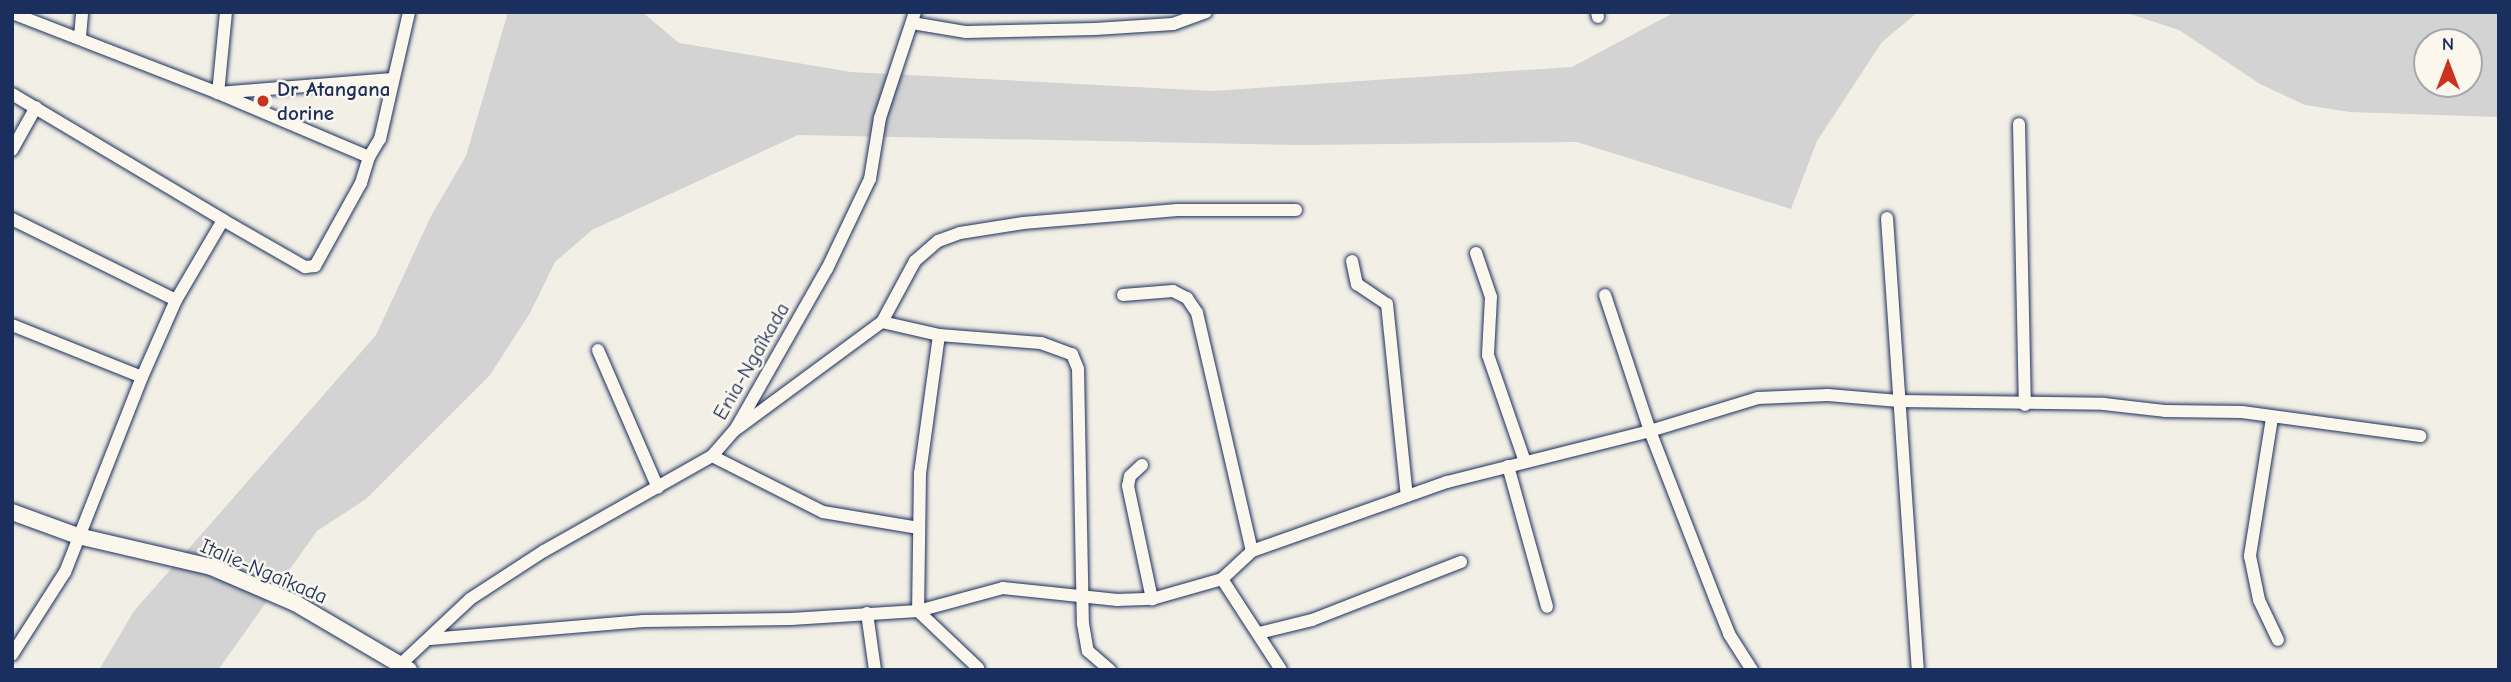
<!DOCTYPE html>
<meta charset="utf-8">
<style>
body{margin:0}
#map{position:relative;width:2511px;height:682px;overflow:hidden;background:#f2efe6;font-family:"Comic Neue",sans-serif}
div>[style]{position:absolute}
.green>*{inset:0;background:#d2d3d2}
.roads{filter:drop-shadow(0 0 2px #1b2f5e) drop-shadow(0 0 2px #1b2f5e)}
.street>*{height:12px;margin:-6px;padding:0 6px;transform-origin:6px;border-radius:6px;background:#fbf7ec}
.secondary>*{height:16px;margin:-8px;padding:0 8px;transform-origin:8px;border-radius:8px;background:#fbf7ec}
.dots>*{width:19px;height:19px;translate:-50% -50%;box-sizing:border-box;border:4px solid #fbf7ec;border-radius:50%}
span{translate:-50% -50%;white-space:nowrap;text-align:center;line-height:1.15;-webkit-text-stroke:5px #fbf7ec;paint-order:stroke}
.poi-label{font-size:21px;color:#1b2f5e;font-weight:700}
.left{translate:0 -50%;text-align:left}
.street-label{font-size:21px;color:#1b2f5e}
.frame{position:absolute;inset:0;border:14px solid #1b2f5e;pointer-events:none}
.north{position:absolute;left:2413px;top:28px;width:70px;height:70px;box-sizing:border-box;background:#fbf7ec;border:2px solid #a1a7b3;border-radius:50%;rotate:0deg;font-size:19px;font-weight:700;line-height:28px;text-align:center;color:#1b2f5e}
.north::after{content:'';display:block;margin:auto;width:24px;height:32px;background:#c8321e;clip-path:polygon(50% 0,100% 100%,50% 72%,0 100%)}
</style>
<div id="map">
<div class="green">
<i style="clip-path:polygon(508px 12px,642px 12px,679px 43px,851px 72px,1211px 91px,1572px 67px,1675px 12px,1918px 12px,1882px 42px,1817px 141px,1791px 209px,1577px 142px,1300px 145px,798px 135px,592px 230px,555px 262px,530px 313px,490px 375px,366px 499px,317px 531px,218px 670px,99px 670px,134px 611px,376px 335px,431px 216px,466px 156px)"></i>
<i style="clip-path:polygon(evenodd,2124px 12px,2499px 12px,2499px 117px,2350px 112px,2305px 105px,2260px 84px,2179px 30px,2124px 12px,2427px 42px,2469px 42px,2469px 84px,2427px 84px,2427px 42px)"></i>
</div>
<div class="roads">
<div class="street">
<i style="left:226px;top:12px;width:81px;rotate:95.6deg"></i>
<i style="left:218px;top:93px;width:164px;rotate:23deg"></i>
<i style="left:369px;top:157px;width:21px;rotate:-59deg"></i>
<i style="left:380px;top:139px;width:130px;rotate:-77.1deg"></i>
<i style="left:1597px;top:12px;width:5px;rotate:79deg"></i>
<i style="left:12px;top:13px;width:221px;rotate:21.2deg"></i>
<i style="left:218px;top:93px;width:175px;rotate:-4.6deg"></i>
<i style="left:912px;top:23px;width:55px;rotate:9.5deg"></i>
<i style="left:966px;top:32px;width:129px;rotate:-1.3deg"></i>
<i style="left:1095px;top:29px;width:78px;rotate:-3.7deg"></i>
<i style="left:1173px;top:24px;width:35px;rotate:-20deg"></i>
<i style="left:80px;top:37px;width:25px;rotate:-85deg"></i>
<i style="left:12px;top:94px;width:246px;rotate:30.8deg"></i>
<i style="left:223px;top:220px;width:93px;rotate:120.4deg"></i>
<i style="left:176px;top:300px;width:84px;rotate:113.8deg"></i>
<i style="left:142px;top:377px;width:210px;rotate:111.5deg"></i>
<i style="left:65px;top:572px;width:98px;rotate:122.6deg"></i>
<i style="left:2019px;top:124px;width:281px;rotate:88.8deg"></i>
<i style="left:12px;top:150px;width:49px;rotate:-60.8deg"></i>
<i style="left:1887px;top:218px;width:453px;rotate:86.1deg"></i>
<i style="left:12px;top:219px;width:183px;rotate:26.3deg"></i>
<i style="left:223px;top:220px;width:95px;rotate:29.8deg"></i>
<i style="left:305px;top:267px;width:10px;rotate:-6deg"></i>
<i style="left:315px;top:266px;width:95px;rotate:-61deg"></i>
<i style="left:361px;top:183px;width:27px;rotate:-73deg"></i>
<i style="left:1476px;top:253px;width:46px;rotate:71.2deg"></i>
<i style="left:1491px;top:297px;width:58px;rotate:93deg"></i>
<i style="left:1488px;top:355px;width:113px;rotate:70.9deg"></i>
<i style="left:1352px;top:261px;width:24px;rotate:78deg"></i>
<i style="left:1357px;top:284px;width:36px;rotate:34deg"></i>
<i style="left:1387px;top:304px;width:193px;rotate:84.1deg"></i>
<i style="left:1123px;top:295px;width:50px;rotate:-4.6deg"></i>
<i style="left:1173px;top:291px;width:16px;rotate:27deg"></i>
<i style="left:1187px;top:298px;width:18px;rotate:56deg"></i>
<i style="left:1197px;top:313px;width:244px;rotate:77deg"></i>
<i style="left:1605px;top:295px;width:143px;rotate:71.7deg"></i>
<i style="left:1650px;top:431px;width:182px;rotate:68.8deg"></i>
<i style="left:1716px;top:601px;width:35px;rotate:68deg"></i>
<i style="left:1729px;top:634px;width:43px;rotate:57.4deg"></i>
<i style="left:882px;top:322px;width:58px;rotate:12.8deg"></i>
<i style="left:939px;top:335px;width:102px;rotate:4.5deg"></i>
<i style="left:1041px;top:343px;width:33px;rotate:20deg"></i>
<i style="left:1072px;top:354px;width:16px;rotate:68deg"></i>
<i style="left:1078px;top:369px;width:255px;rotate:88.9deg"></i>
<i style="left:1083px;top:624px;width:27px;rotate:80deg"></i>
<i style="left:1088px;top:651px;width:29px;rotate:41deg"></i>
<i style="left:12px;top:325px;width:140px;rotate:21.8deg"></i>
<i style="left:939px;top:335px;width:139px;rotate:97.8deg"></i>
<i style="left:920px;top:473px;width:138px;rotate:90.8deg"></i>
<i style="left:918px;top:611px;width:83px;rotate:43.5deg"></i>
<i style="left:598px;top:350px;width:150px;rotate:66.5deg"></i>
<i style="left:2272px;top:418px;width:140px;rotate:99.1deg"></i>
<i style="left:2250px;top:556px;width:45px;rotate:78.4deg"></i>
<i style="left:2259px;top:600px;width:44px;rotate:64.6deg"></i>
<i style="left:738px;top:428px;width:179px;rotate:-36.4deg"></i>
<i style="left:882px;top:322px;width:69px;rotate:-61.6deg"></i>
<i style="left:915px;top:261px;width:30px;rotate:-41deg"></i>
<i style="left:938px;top:241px;width:23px;rotate:-20deg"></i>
<i style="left:960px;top:233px;width:64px;rotate:-9deg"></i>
<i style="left:1023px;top:223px;width:155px;rotate:-4.8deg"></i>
<i style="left:1177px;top:210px;width:119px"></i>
<i style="left:712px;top:456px;width:124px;rotate:26.8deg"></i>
<i style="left:823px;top:512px;width:97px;rotate:9.5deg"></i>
<i style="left:1142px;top:465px;width:16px;rotate:137deg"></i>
<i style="left:1130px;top:476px;width:10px;rotate:101deg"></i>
<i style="left:1128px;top:486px;width:116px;rotate:78deg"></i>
<i style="left:1508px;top:466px;width:146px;rotate:74.5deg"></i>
<i style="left:1222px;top:579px;width:108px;rotate:57deg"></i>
<i style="left:867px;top:613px;width:58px;rotate:82deg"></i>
<i style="left:1259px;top:633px;width:55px;rotate:-13.8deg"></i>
<i style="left:1312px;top:620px;width:160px;rotate:-21.3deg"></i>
<i style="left:430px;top:639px;width:214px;rotate:-4.8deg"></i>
<i style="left:643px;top:621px;width:148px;rotate:-0.8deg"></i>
<i style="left:791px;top:619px;width:127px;rotate:-3.6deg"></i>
<i style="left:918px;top:611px;width:88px;rotate:-15.1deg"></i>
<i style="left:1003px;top:588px;width:115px;rotate:6deg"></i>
<i style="left:1117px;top:600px;width:35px;rotate:-2deg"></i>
<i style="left:1152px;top:599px;width:73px;rotate:-15.9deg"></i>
<i style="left:1222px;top:579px;width:41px;rotate:-43deg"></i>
<i style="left:1252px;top:551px;width:207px;rotate:-19.5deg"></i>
<i style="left:1447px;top:482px;width:209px;rotate:-14.1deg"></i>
<i style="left:1650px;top:431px;width:113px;rotate:-17deg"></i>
<i style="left:1758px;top:398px;width:70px;rotate:-2.5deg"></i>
<i style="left:1828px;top:395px;width:71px;rotate:4.8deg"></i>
<i style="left:1899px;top:401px;width:205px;rotate:0.8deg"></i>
<i style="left:2104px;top:404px;width:61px;rotate:6.5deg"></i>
<i style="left:2165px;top:411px;width:77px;rotate:0.7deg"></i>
<i style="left:2242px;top:412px;width:180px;rotate:7.7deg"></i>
<i style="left:403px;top:662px;width:92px;rotate:-43.2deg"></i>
<i style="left:470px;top:599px;width:88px;rotate:-33deg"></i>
<i style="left:544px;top:551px;width:193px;rotate:-29.5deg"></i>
<i style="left:712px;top:456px;width:35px;rotate:-49deg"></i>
<i style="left:735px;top:430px;width:185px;rotate:-60.3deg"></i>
<i style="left:827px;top:269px;width:100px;rotate:-64.5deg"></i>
<i style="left:870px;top:179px;width:62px;rotate:-80.7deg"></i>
<i style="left:880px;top:118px;width:112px;rotate:-71.7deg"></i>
</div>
<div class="secondary">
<i style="left:12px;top:512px;width:70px;rotate:20deg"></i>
<i style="left:78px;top:536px;width:137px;rotate:13.1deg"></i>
<i style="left:211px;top:567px;width:91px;rotate:23.2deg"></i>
<i style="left:295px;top:603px;width:132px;rotate:30.4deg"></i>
</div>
</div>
<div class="dots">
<i style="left:263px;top:101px;background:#c8321e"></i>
</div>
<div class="poi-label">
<span class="left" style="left:277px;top:101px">Dr Atangana<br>dorine</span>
</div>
<div class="street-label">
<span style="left:751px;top:361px;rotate:-60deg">Enia-Ngaîkada</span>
<span style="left:264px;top:571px;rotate:23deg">Italie-Ngaîkada</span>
</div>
<div class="frame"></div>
<div class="north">N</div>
</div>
